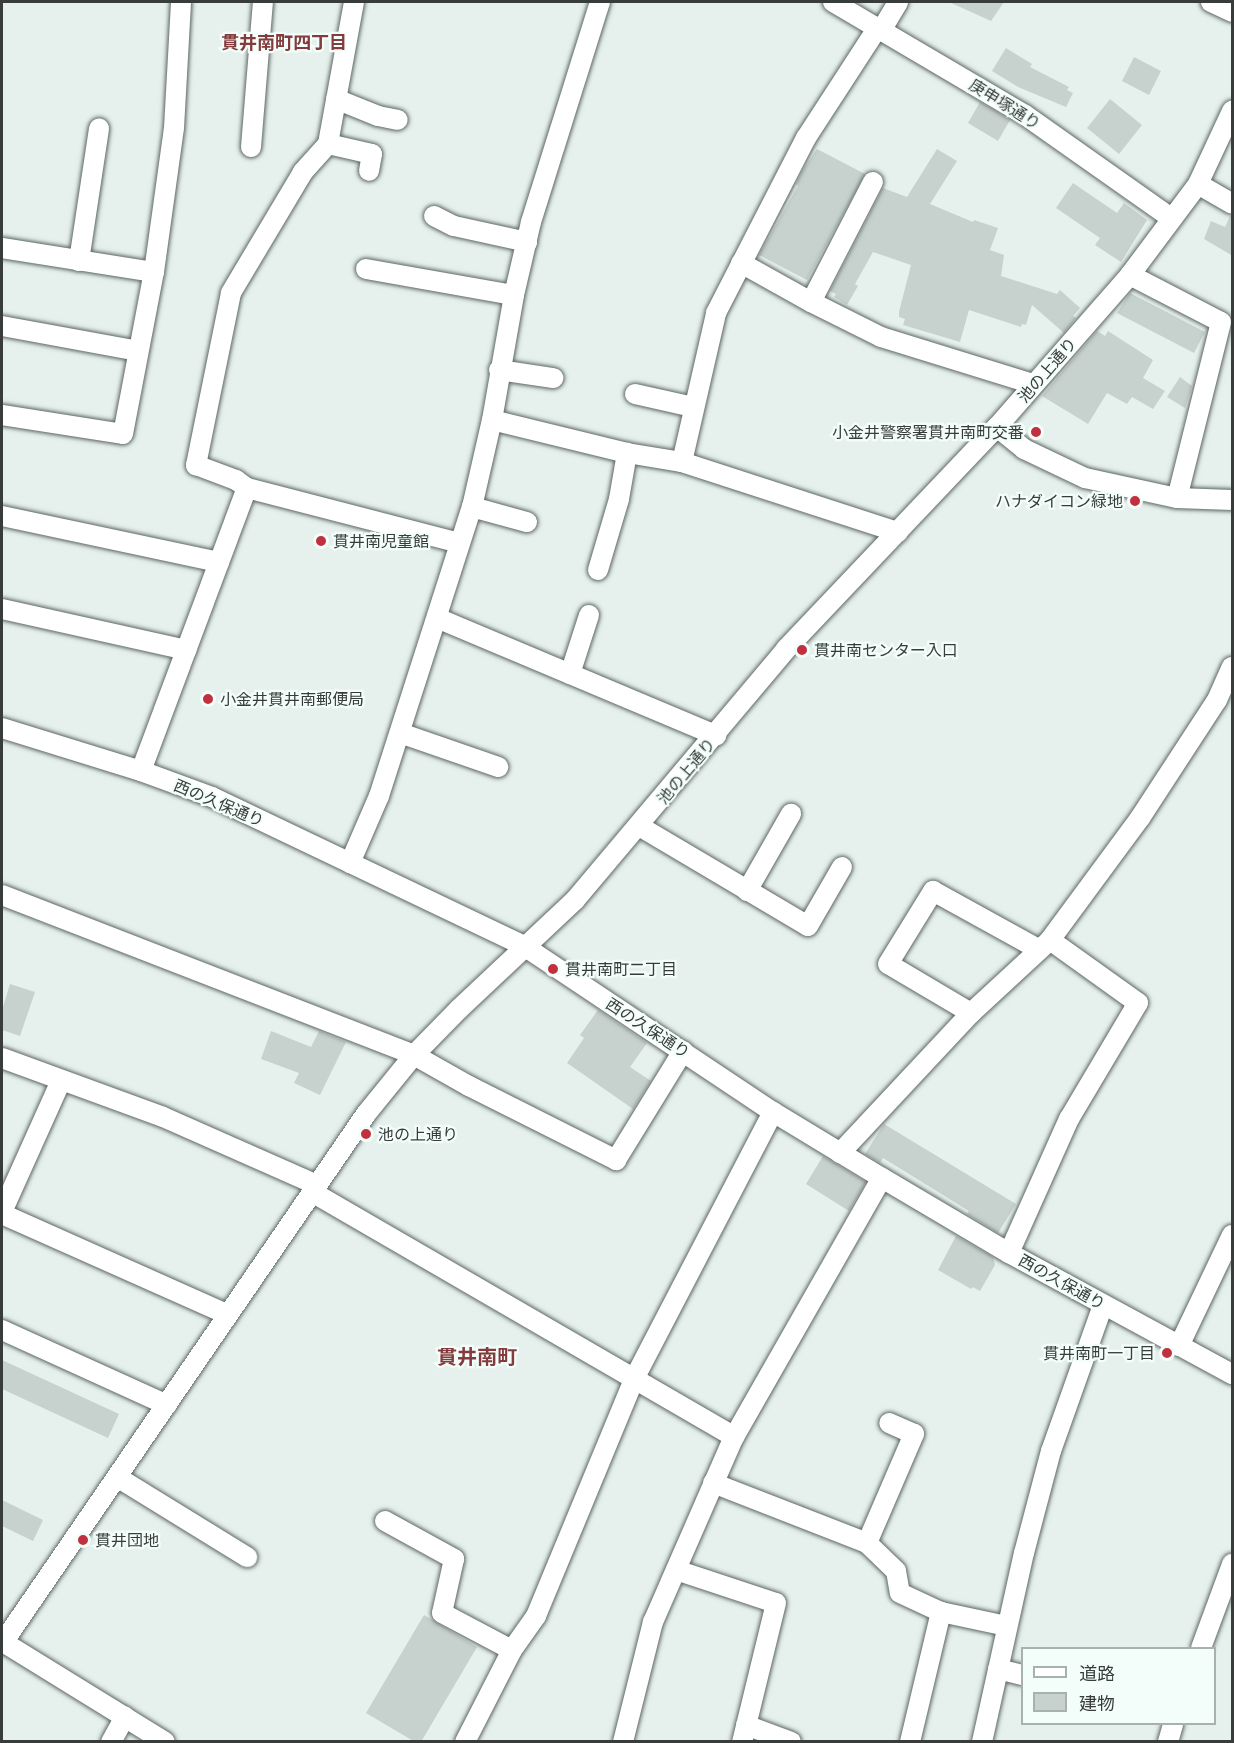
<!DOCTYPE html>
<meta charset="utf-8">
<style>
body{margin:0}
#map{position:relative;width:1234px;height:1743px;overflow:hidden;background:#e6f1ed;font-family:"Exo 2","Noto Sans JP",sans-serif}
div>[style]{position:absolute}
.building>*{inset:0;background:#c7d1cd}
.roads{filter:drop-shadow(0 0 2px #5d6663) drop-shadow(0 0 2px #5d6663)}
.minor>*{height:20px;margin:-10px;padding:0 10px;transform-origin:10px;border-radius:10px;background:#fff}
.dots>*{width:16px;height:16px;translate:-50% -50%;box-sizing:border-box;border:3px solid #f3fefa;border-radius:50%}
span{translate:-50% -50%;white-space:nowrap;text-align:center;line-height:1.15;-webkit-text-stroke:4.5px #f3fefa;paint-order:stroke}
.street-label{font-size:16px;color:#383d3b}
.poi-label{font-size:16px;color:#383d3b}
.right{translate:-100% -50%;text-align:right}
.left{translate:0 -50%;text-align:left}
.neighbourhood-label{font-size:18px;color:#843b3d;font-weight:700}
.quarter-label{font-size:20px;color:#843b3d;font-weight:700}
.frame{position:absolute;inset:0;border:3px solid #383d3b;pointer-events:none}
.legend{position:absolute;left:1021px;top:1647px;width:195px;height:78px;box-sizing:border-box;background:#f3fefa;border:2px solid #a8b1ae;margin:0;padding:8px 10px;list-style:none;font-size:18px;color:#383d3b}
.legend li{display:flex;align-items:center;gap:12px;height:30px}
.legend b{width:30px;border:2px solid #a8b1ae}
</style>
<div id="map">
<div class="building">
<i style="clip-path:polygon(949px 2px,1004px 2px,991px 21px)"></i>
<i style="clip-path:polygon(1006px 48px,1032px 64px,1030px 67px,1069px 87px,1067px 90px,1073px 93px,1066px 107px,1018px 87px,992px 71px)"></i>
<i style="clip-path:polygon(1134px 57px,1161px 71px,1149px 95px,1122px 81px)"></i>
<i style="clip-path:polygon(1110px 99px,1142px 125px,1119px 154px,1087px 128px)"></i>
<i style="clip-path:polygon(980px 102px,1010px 120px,998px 141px,968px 123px)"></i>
<i style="clip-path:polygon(817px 149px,865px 174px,807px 280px,759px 255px,798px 186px,796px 184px,803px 170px)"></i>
<i style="clip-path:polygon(937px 149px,957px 161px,930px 204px,973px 222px,974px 220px,998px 228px,990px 250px,1004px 255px,1001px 276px,1057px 294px,1060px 290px,1080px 308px,1073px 316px,1076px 318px,1064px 333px,1032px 305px,1026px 325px,1022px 324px,1021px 327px,969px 310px,960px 342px,903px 325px,905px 319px,899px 317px,899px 312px,911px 265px,873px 252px,855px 284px,858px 286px,847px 305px,834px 297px,836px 294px,830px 291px,883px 188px,907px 197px)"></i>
<i style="clip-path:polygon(1073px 183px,1117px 213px,1124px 203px,1147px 220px,1121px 262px,1095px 245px,1100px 238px,1056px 208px)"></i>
<i style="clip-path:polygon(1230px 216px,1233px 216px,1233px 256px,1204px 239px,1211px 221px,1225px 227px)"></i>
<i style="clip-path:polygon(1130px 293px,1205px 332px,1194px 353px,1117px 313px)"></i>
<i style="clip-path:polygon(1097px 331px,1105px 336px,1108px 331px,1153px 360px,1143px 378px,1165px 391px,1153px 409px,1132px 397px,1127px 404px,1107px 393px,1088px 424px,1042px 396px)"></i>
<i style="clip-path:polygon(1180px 377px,1192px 386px,1185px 408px,1167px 397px)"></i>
<i style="clip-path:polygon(10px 984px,35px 992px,20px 1036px,2px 1030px,2px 1010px)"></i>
<i style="clip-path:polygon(598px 1010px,647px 1043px,630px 1067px,651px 1081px,633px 1109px,567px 1063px,584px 1038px,580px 1035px)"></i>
<i style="clip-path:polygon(271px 1031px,311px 1047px,319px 1031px,346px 1042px,320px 1095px,294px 1083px,299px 1073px,261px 1059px)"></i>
<i style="clip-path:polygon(884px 1124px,1016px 1204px,998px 1233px,967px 1214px,969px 1211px,883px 1158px,880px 1163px,865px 1154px)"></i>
<i style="clip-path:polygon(823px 1156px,866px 1182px,849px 1211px,806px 1184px)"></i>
<i style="clip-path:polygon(956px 1236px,993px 1257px,995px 1265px,980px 1291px,973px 1287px,971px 1289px,938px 1270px)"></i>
<i style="clip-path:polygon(2px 1360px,119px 1414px,108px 1438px,2px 1389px)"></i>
<i style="clip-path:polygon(2px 1500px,43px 1520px,33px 1541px,2px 1526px)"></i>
<i style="clip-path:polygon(424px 1615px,477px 1647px,421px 1742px,415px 1742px,366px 1713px)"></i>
</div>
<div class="roads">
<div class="minor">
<i style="left:354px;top:2px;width:144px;rotate:100.4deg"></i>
<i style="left:328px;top:144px;width:38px;rotate:132deg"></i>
<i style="left:303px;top:172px;width:141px;rotate:120.8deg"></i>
<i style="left:231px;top:293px;width:176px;rotate:101.5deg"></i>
<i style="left:196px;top:465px;width:43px;rotate:20.6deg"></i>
<i style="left:236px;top:480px;width:14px;rotate:36deg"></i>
<i style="left:247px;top:488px;width:219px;rotate:14.5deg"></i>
<i style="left:833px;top:2px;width:223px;rotate:30.5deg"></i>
<i style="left:1025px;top:115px;width:179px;rotate:35.2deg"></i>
<i style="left:1211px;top:2px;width:23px;rotate:25deg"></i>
<i style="left:882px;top:29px;width:31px;rotate:-59deg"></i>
<i style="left:336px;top:99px;width:45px;rotate:22deg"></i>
<i style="left:378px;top:116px;width:20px;rotate:11deg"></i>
<i style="left:328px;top:144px;width:45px;rotate:12.8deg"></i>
<i style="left:372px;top:154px;width:17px;rotate:100deg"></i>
<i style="left:251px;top:147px;width:145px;rotate:-85.3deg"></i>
<i style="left:1198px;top:184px;width:39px;rotate:30deg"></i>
<i style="left:434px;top:216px;width:22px;rotate:27deg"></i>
<i style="left:454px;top:226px;width:75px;rotate:12.4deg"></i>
<i style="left:2px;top:248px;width:154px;rotate:9deg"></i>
<i style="left:79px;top:261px;width:134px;rotate:-81.4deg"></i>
<i style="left:741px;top:263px;width:80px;rotate:29.1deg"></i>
<i style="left:811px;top:302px;width:78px;rotate:26.6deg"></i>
<i style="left:881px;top:337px;width:159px;rotate:17.2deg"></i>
<i style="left:366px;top:269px;width:150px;rotate:10deg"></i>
<i style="left:1130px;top:275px;width:102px;rotate:27.3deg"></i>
<i style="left:1221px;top:322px;width:181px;rotate:104deg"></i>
<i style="left:811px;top:302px;width:135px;rotate:-62.7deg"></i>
<i style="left:2px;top:326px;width:138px;rotate:10.4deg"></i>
<i style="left:499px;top:370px;width:55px;rotate:8.4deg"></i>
<i style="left:635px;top:394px;width:59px;rotate:12.6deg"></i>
<i style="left:2px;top:415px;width:122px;rotate:8.9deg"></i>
<i style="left:123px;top:434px;width:165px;rotate:-79.2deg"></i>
<i style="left:154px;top:272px;width:145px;rotate:-82.1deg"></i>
<i style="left:174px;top:128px;width:126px;rotate:-86.8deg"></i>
<i style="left:492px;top:420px;width:139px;rotate:13.7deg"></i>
<i style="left:627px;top:453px;width:56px;rotate:9.3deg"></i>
<i style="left:682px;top:462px;width:227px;rotate:18deg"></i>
<i style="left:997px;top:427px;width:35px;rotate:39deg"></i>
<i style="left:1024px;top:449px;width:68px;rotate:25.4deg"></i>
<i style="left:1085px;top:478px;width:94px;rotate:12.3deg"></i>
<i style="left:1177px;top:498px;width:55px;rotate:2.1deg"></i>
<i style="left:682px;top:462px;width:153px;rotate:-77.1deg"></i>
<i style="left:716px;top:313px;width:197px;rotate:-62.8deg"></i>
<i style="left:806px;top:138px;width:132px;rotate:-57deg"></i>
<i style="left:472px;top:507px;width:57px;rotate:15.3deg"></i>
<i style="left:2px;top:516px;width:222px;rotate:12deg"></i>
<i style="left:598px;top:570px;width:74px;rotate:-73.5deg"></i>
<i style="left:619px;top:499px;width:47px;rotate:-80.1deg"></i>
<i style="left:2px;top:609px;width:189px;rotate:12.5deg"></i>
<i style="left:437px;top:618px;width:303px;rotate:22.8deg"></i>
<i style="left:570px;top:674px;width:62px;rotate:-72.1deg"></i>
<i style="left:2px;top:728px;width:145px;rotate:17.2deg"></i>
<i style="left:141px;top:771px;width:76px;rotate:20.1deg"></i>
<i style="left:212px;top:797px;width:346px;rotate:25.5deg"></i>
<i style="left:524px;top:946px;width:299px;rotate:33.7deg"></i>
<i style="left:773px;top:1112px;width:127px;rotate:31.2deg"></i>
<i style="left:882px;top:1178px;width:147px;rotate:30.6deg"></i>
<i style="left:1009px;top:1253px;width:254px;rotate:28.5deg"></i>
<i style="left:400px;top:733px;width:104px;rotate:19.1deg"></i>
<i style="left:141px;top:771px;width:302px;rotate:-69.5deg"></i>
<i style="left:639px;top:826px;width:196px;rotate:30.6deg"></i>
<i style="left:808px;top:926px;width:68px;rotate:-60deg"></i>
<i style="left:350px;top:863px;width:73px;rotate:-66.6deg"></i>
<i style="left:379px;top:796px;width:304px;rotate:-72.2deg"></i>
<i style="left:472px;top:507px;width:89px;rotate:-77.1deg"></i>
<i style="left:492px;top:420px;width:127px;rotate:-80deg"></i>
<i style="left:514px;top:295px;width:75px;rotate:-76.9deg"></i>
<i style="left:531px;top:222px;width:231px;rotate:-72.6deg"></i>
<i style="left:747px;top:891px;width:89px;rotate:-60.3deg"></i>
<i style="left:2px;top:895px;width:442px;rotate:21.2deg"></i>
<i style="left:414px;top:1055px;width:63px;rotate:29.4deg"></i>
<i style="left:469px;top:1086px;width:165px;rotate:26.7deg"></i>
<i style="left:616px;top:1160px;width:128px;rotate:-58.4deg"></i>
<i style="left:971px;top:1013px;width:96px;rotate:-149.4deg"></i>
<i style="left:888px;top:964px;width:86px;rotate:-58.3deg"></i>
<i style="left:933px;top:891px;width:120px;rotate:28.9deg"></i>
<i style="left:2px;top:1058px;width:171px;rotate:20.1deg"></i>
<i style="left:163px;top:1117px;width:168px;rotate:23.8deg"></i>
<i style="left:840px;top:1153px;width:192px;rotate:-46.9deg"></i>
<i style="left:971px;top:1013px;width:108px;rotate:-42.7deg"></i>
<i style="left:1050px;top:940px;width:152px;rotate:-53.6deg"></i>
<i style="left:1140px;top:818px;width:141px;rotate:-56.9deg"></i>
<i style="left:1217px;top:700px;width:36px;rotate:-66deg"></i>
<i style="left:312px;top:1192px;width:488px;rotate:30.1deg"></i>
<i style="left:2px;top:1212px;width:144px;rotate:-65.8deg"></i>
<i style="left:2px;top:1214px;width:246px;rotate:24deg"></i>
<i style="left:1009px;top:1253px;width:147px;rotate:-65.9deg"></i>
<i style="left:1069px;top:1119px;width:135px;rotate:-59.3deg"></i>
<i style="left:1138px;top:1003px;width:108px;rotate:-144.4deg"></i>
<i style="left:2px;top:1330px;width:181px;rotate:24.4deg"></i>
<i style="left:1179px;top:1346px;width:123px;rotate:-64.5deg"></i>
<i style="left:117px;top:1477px;width:153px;rotate:31.6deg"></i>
<i style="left:713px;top:1483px;width:165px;rotate:21.3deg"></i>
<i style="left:867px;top:1543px;width:119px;rotate:-66.7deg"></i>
<i style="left:914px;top:1434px;width:27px;rotate:-156deg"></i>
<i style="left:385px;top:1521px;width:79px;rotate:28.8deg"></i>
<i style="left:454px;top:1559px;width:55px;rotate:102.5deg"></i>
<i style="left:442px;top:1613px;width:79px;rotate:27.9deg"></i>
<i style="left:867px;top:1543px;width:40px;rotate:44deg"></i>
<i style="left:896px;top:1571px;width:22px;rotate:80deg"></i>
<i style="left:900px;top:1593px;width:45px;rotate:24.9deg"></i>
<i style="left:941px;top:1612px;width:67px;rotate:12deg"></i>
<i style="left:676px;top:1570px;width:105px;rotate:18.3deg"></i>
<i style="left:776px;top:1603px;width:143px;rotate:103.7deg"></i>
<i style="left:3px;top:1642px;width:190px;rotate:31.7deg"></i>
<i style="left:2px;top:1644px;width:643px;rotate:-55.52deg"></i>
<i style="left:366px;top:1114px;width:76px;rotate:-50.9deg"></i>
<i style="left:414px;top:1055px;width:64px;rotate:-45.6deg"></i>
<i style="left:459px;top:1009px;width:159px;rotate:-43.2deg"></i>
<i style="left:575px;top:900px;width:328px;rotate:-49.9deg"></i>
<i style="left:786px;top:649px;width:306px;rotate:-46.5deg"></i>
<i style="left:997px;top:427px;width:202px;rotate:-48.8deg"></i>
<i style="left:1130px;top:275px;width:114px;rotate:-53.2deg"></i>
<i style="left:1198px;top:184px;width:81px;rotate:-65deg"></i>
<i style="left:1201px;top:1648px;width:90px;rotate:-69.7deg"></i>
<i style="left:998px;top:1669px;width:25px;rotate:14deg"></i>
<i style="left:746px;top:1725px;width:48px;rotate:20.7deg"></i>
<i style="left:111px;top:1742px;width:29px;rotate:-61deg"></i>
<i style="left:465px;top:1742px;width:103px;rotate:-62.9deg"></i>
<i style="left:512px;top:1650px;width:42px;rotate:-54.8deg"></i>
<i style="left:536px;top:1616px;width:256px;rotate:-67.5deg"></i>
<i style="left:634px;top:1379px;width:301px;rotate:-62.5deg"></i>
<i style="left:623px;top:1742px;width:124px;rotate:-76deg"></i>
<i style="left:653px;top:1622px;width:202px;rotate:-66.4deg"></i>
<i style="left:734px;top:1437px;width:298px;rotate:-60.3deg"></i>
<i style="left:910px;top:1742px;width:134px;rotate:-76.6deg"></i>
<i style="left:982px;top:1742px;width:194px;rotate:-77.5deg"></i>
<i style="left:1024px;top:1553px;width:106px;rotate:-75.2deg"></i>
<i style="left:1051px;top:1451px;width:155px;rotate:-70.4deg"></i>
<i style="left:1168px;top:1742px;width:19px;rotate:-74deg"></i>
</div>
</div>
<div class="dots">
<i style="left:1036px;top:432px;background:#c1303e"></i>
<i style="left:1135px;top:501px;background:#c1303e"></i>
<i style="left:321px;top:541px;background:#c1303e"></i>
<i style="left:802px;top:650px;background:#c1303e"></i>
<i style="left:208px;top:699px;background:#c1303e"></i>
<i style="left:553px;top:969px;background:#c1303e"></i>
<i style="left:366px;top:1134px;background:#c1303e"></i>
<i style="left:1167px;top:1353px;background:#c1303e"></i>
<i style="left:83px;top:1540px;background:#c1303e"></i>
</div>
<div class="street-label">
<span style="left:1005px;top:104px;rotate:32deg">庚申塚通り</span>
<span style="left:1047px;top:370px;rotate:-49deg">池の上通り</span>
<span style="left:686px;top:771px;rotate:-50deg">池の上通り</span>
<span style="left:219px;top:803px;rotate:23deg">西の久保通り</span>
<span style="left:648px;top:1028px;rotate:33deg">西の久保通り</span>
<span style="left:1062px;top:1282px;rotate:29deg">西の久保通り</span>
</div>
<div class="poi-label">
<span class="right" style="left:1024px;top:432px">小金井警察署貫井南町交番</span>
<span class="right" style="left:1123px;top:501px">ハナダイコン緑地</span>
<span class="left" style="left:333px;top:541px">貫井南児童館</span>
<span class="left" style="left:814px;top:650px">貫井南センター入口</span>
<span class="left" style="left:220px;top:699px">小金井貫井南郵便局</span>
<span class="left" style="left:565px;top:969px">貫井南町二丁目</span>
<span class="left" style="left:378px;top:1134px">池の上通り</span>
<span class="right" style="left:1155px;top:1353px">貫井南町一丁目</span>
<span class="left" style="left:95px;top:1540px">貫井団地</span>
</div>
<div class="neighbourhood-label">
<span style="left:284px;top:42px">貫井南町四丁目</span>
</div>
<div class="quarter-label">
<span style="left:477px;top:1356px">貫井南町</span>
</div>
<div class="frame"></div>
<ul class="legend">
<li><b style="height:8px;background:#fff"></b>道路</li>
<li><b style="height:16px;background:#c7d1cd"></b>建物</li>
</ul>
</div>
